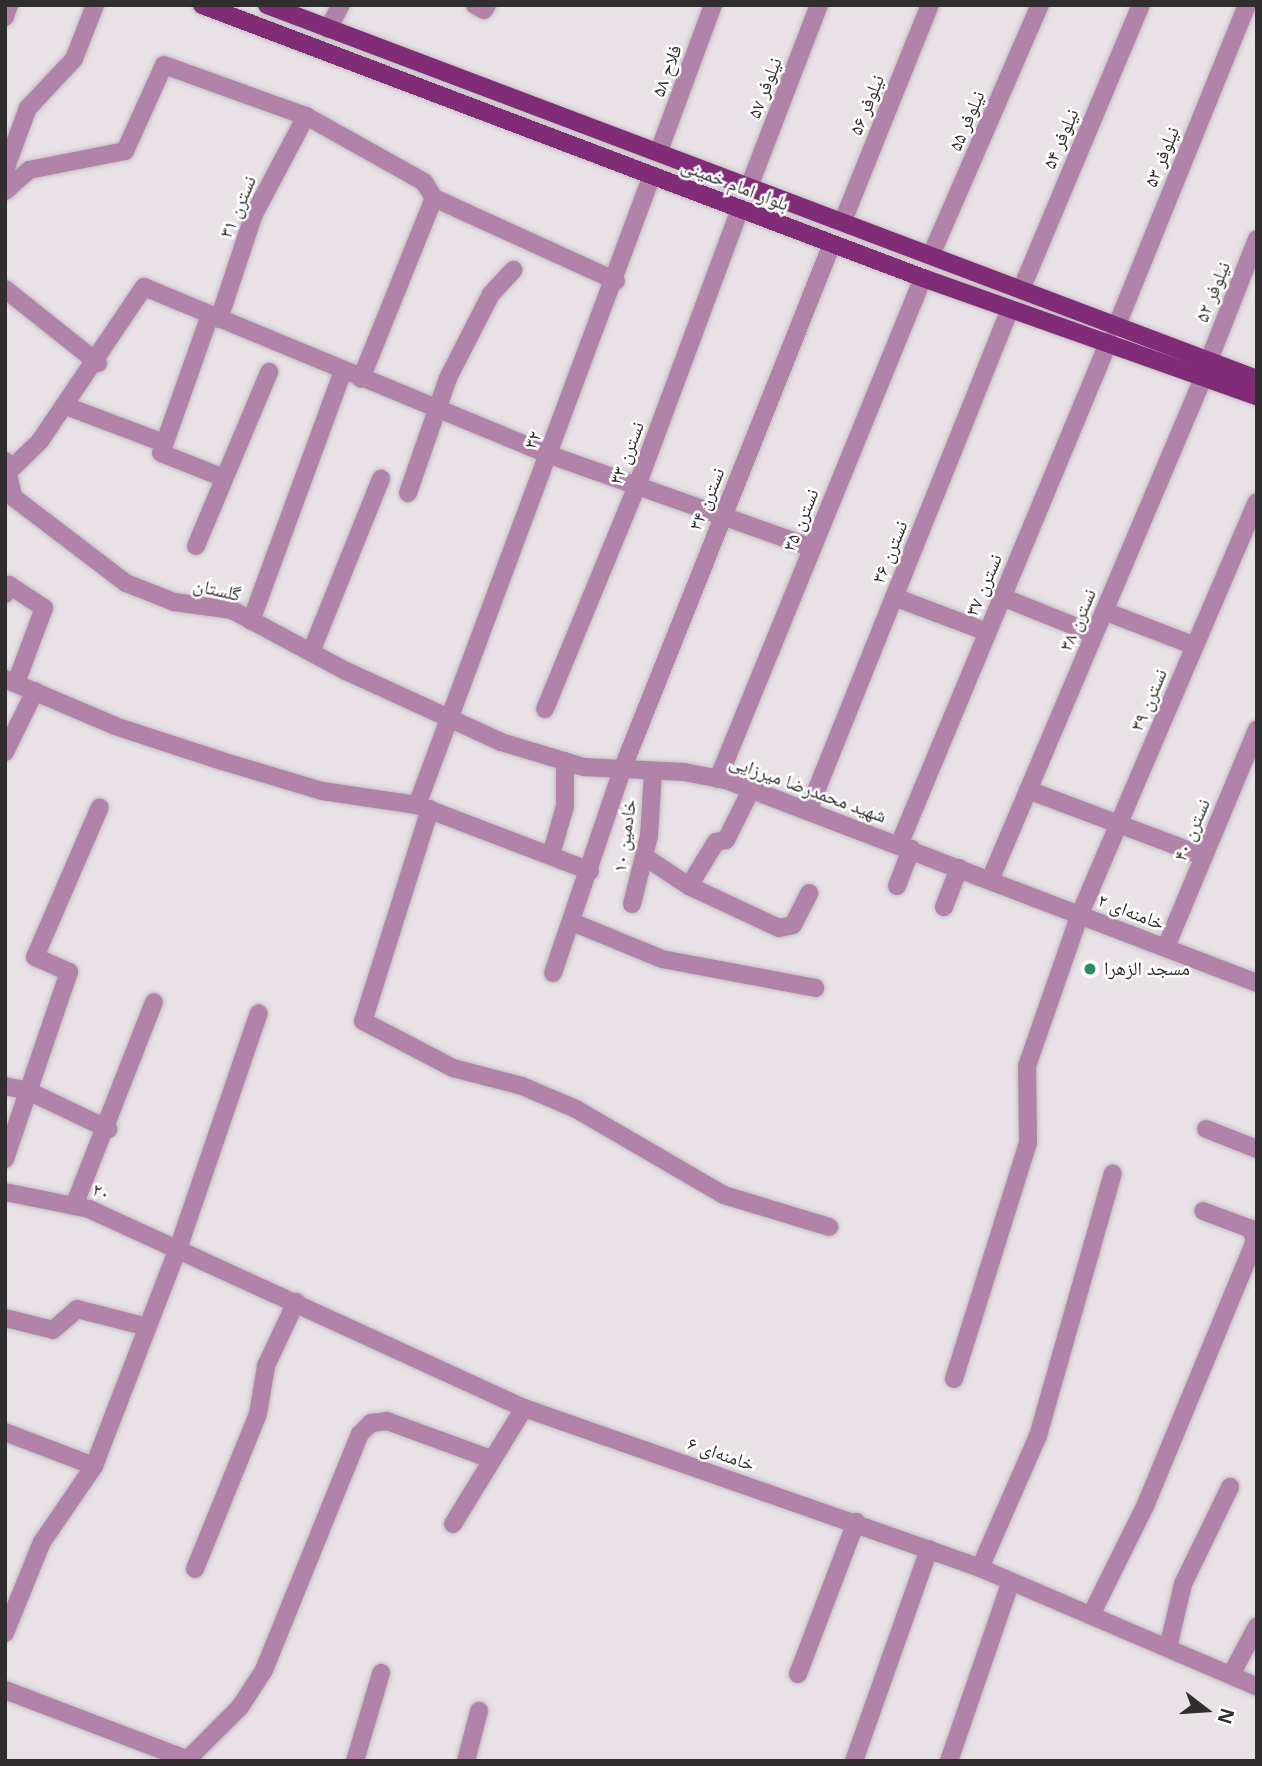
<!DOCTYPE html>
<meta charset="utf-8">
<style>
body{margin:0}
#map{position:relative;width:1262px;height:1766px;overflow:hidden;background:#e8e2e7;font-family:"Noto Sans","Noto Naskh Arabic",sans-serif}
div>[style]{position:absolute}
.roads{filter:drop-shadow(0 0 2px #c3bec2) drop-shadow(0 0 2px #c3bec2)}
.minor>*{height:18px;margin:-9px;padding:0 9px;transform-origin:9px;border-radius:9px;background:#b283a9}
.major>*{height:18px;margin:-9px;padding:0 9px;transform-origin:9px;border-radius:9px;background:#812c76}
.dots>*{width:19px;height:19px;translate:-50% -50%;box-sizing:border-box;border:4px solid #fff;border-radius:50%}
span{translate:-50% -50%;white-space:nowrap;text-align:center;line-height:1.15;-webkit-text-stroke:5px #fff;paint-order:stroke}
.street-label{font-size:19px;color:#2f2d2e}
.poi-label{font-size:19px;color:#2f2d2e}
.left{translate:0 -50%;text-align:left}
.frame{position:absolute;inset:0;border:7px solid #2f2d2e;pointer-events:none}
.north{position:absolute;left:1171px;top:1675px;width:70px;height:70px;-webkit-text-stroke:5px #fff;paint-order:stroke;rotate:107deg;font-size:19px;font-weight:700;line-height:28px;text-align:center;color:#2f2d2e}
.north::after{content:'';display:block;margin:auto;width:24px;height:32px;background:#2f2d2e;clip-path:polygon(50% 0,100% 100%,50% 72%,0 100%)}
</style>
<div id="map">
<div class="roads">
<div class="minor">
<i style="left:475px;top:5px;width:10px;rotate:29deg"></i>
<i style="left:484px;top:10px;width:6px;rotate:-59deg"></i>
<i style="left:5px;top:17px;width:13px;rotate:-72deg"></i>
<i style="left:328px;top:29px;width:27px;rotate:-62deg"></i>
<i style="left:659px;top:151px;width:156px;rotate:-69.7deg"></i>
<i style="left:749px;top:187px;width:195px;rotate:-69deg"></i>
<i style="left:9px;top:188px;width:21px;rotate:-98deg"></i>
<i style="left:6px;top:167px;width:63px;rotate:-69.6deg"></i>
<i style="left:28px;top:108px;width:67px;rotate:-46.8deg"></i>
<i style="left:74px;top:59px;width:58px;rotate:-68.7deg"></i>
<i style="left:5px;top:191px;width:32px;rotate:-41deg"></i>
<i style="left:29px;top:170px;width:98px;rotate:-11.2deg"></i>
<i style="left:125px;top:151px;width:94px;rotate:-65.6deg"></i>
<i style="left:164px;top:65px;width:151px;rotate:19.8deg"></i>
<i style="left:306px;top:116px;width:135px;rotate:29.2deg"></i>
<i style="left:424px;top:182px;width:19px;rotate:58deg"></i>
<i style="left:434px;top:198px;width:195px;rotate:112deg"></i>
<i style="left:434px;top:198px;width:200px;rotate:24.5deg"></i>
<i style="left:843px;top:221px;width:233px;rotate:-68.1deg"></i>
<i style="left:932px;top:253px;width:270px;rotate:-66.5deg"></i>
<i style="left:5px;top:289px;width:119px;rotate:38.5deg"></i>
<i style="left:1021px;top:290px;width:309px;rotate:-67.2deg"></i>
<i style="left:210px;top:315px;width:146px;rotate:109.5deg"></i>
<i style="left:161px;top:453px;width:68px;rotate:21.6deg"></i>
<i style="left:219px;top:319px;width:111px;rotate:-71.6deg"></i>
<i style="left:254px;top:214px;width:111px;rotate:-62deg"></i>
<i style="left:1117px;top:325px;width:345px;rotate:-67.9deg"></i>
<i style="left:1209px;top:360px;width:130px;rotate:-68.4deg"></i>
<i style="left:66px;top:406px;width:105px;rotate:20.7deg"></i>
<i style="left:5px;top:461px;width:37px;rotate:77deg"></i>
<i style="left:13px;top:497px;width:142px;rotate:37.3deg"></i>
<i style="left:126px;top:583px;width:52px;rotate:21.6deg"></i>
<i style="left:174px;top:602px;width:59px;rotate:7.9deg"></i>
<i style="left:232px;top:610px;width:129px;rotate:28.2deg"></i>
<i style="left:346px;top:671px;width:170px;rotate:24.6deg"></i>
<i style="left:501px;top:742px;width:87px;rotate:16.8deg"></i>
<i style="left:584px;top:767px;width:100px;rotate:2.9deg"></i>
<i style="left:684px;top:772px;width:43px;rotate:10.8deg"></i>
<i style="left:726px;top:780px;width:568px;rotate:20.92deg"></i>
<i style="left:5px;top:475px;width:49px;rotate:-44.2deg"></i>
<i style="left:40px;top:441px;width:186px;rotate:-56deg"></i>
<i style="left:144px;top:287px;width:439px;rotate:22.5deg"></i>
<i style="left:550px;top:455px;width:278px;rotate:19.5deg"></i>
<i style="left:408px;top:493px;width:122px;rotate:-70.8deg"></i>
<i style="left:448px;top:378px;width:94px;rotate:-62.9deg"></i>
<i style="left:491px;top:294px;width:33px;rotate:-47deg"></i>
<i style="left:196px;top:546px;width:189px;rotate:-67.2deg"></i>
<i style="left:5px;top:594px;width:10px;rotate:-66deg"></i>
<i style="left:9px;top:585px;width:42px;rotate:33.3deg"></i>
<i style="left:44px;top:608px;width:80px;rotate:110.5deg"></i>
<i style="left:894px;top:597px;width:99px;rotate:20.6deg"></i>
<i style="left:1002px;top:597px;width:99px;rotate:21.9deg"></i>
<i style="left:1104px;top:611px;width:97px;rotate:21deg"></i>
<i style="left:251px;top:621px;width:266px;rotate:-69.8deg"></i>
<i style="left:311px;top:652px;width:187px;rotate:-68deg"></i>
<i style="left:5px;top:679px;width:120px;rotate:23.1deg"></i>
<i style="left:115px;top:726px;width:113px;rotate:18.1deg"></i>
<i style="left:222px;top:761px;width:104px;rotate:16.7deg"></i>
<i style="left:322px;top:791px;width:96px;rotate:8.4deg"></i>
<i style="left:545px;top:709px;width:241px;rotate:-67.6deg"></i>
<i style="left:637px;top:486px;width:296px;rotate:-69.6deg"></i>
<i style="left:5px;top:752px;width:68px;rotate:-63.8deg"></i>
<i style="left:718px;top:779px;width:541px;rotate:-67.75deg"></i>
<i style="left:1028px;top:790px;width:188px;rotate:20.6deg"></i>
<i style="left:430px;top:809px;width:222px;rotate:107.5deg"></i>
<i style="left:363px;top:1021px;width:102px;rotate:27.6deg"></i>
<i style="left:453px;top:1068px;width:71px;rotate:14.6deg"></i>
<i style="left:522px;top:1086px;width:59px;rotate:23.1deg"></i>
<i style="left:576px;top:1109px;width:171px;rotate:30.2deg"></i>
<i style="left:724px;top:1195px;width:110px;rotate:16.9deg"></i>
<i style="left:808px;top:811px;width:541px;rotate:-68.08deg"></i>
<i style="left:899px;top:845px;width:546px;rotate:-67.38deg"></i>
<i style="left:551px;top:855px;width:51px;rotate:-74.1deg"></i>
<i style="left:565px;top:806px;width:45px;rotate:-90deg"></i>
<i style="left:645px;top:857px;width:53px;rotate:33.4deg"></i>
<i style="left:689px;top:886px;width:99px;rotate:25deg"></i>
<i style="left:779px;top:928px;width:14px;rotate:-12deg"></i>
<i style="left:793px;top:925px;width:36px;rotate:-63deg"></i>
<i style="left:590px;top:871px;width:185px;rotate:-159.1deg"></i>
<i style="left:417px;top:805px;width:672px;rotate:-69.54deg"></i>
<i style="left:990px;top:880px;width:548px;rotate:-66.99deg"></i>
<i style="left:689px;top:886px;width:52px;rotate:-58.5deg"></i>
<i style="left:716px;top:842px;width:10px;rotate:-11deg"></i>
<i style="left:726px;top:840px;width:56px;rotate:-63.4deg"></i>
<i style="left:897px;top:886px;width:40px;rotate:-69deg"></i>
<i style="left:632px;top:904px;width:70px;rotate:-76deg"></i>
<i style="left:649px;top:836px;width:64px;rotate:-86.4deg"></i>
<i style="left:944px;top:907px;width:42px;rotate:-69deg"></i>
<i style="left:572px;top:922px;width:97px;rotate:22.3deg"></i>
<i style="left:662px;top:959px;width:156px;rotate:10.7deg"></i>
<i style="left:1166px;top:947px;width:236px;rotate:-67.3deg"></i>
<i style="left:553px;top:973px;width:214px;rotate:-71.2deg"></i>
<i style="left:622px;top:770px;width:566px;rotate:-68.24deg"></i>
<i style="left:5px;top:1086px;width:24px;rotate:12deg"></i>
<i style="left:28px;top:1091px;width:89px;rotate:25.4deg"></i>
<i style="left:1206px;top:1129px;width:55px;rotate:21.4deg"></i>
<i style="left:5px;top:1159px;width:198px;rotate:-71.1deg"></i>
<i style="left:69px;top:972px;width:37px;rotate:-156deg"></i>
<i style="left:35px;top:957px;width:163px;rotate:-66.6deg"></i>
<i style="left:5px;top:1192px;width:86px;rotate:11.4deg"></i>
<i style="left:89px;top:1209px;width:478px;rotate:24.6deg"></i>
<i style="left:524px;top:1408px;width:483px;rotate:19.3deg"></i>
<i style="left:980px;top:1568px;width:301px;rotate:23.2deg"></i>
<i style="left:74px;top:1206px;width:219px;rotate:-68.6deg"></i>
<i style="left:5px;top:1318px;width:49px;rotate:14deg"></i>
<i style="left:53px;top:1330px;width:32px;rotate:-41deg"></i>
<i style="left:77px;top:1309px;width:73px;rotate:14.2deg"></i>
<i style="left:954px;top:1379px;width:247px;rotate:-72.6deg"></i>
<i style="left:1028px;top:1143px;width:77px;rotate:-90.7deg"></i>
<i style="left:1027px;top:1066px;width:161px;rotate:-70.8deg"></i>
<i style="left:1080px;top:914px;width:448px;rotate:-66.8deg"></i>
<i style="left:5px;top:1432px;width:95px;rotate:20.9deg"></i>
<i style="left:453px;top:1524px;width:136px;rotate:-58.5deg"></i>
<i style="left:980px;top:1568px;width:144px;rotate:-66.3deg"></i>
<i style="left:1038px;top:1436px;width:273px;rotate:-74.1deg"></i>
<i style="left:195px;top:1569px;width:167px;rotate:-67.9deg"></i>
<i style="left:258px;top:1414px;width:49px;rotate:-80.5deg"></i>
<i style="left:266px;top:1366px;width:71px;rotate:-64.9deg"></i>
<i style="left:1091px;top:1615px;width:124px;rotate:-63.6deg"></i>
<i style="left:1146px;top:1504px;width:285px;rotate:-67.5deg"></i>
<i style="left:1255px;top:1241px;width:13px;rotate:-108deg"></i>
<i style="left:1251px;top:1229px;width:51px;rotate:-159.4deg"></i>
<i style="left:5px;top:1633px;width:98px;rotate:-67.9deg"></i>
<i style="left:42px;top:1542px;width:92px;rotate:-55.6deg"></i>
<i style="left:94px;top:1466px;width:236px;rotate:-68.9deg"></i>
<i style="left:179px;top:1246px;width:246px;rotate:-71.1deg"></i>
<i style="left:1168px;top:1648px;width:66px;rotate:-76.8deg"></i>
<i style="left:1183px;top:1584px;width:108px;rotate:-64.1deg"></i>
<i style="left:798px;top:1674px;width:163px;rotate:-69.1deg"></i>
<i style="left:1231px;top:1675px;width:55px;rotate:-62deg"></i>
<i style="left:5px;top:1690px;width:199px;rotate:20.9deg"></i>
<i style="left:188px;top:1759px;width:74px;rotate:-45deg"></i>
<i style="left:240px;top:1707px;width:44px;rotate:-57deg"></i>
<i style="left:264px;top:1670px;width:255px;rotate:-67.9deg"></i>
<i style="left:360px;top:1434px;width:16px;rotate:-45deg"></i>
<i style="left:371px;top:1423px;width:16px;rotate:-7deg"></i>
<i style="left:387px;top:1421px;width:111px;rotate:20.1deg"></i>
<i style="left:355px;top:1761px;width:92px;rotate:-73.5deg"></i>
<i style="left:466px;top:1761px;width:52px;rotate:-75.4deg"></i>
<i style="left:854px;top:1761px;width:225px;rotate:-70.5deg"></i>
<i style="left:949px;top:1761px;width:190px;rotate:-71deg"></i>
</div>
<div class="major">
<i style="left:202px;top:5px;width:771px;rotate:20.74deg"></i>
<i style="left:923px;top:278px;width:354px;rotate:19.5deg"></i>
<i style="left:267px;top:5px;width:1058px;rotate:20.7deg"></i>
</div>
</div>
<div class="dots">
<i style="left:1090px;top:969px;background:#2e8b62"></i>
</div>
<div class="street-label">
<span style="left:667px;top:71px;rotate:-70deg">فلاح ۵۸</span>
<span style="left:765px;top:88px;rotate:-69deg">نیلوفر ۵۷</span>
<span style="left:867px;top:105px;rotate:-68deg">نیلوفر ۵۶</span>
<span style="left:967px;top:121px;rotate:-67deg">نیلوفر ۵۵</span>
<span style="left:1061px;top:139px;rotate:-67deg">نیلوفر ۵۴</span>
<span style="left:1162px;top:157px;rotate:-68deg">نیلوفر ۵۳</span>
<span style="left:735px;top:185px;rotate:21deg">بلوار امام خمینی</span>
<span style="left:238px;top:207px;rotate:-67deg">نسترن ۳۱</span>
<span style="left:1213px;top:292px;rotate:-68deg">نیلوفر ۵۲</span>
<span style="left:533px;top:440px;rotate:-69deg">۳۲</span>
<span style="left:627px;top:453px;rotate:-69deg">نسترن ۳۳</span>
<span style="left:707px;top:499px;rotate:-68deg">نسترن ۳۴</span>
<span style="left:801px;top:520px;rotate:-68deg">نسترن ۳۵</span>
<span style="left:890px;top:552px;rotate:-68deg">نسترن ۳۶</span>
<span style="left:984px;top:585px;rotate:-67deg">نسترن ۳۷</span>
<span style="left:217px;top:590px;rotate:13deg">گلستان</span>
<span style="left:1078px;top:620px;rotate:-67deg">نسترن ۳۸</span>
<span style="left:1149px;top:700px;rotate:-67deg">نسترن ۳۹</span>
<span style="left:808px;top:789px;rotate:20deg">شهید محمدرضا میرزایی</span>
<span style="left:1192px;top:830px;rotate:-67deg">نسترن ۴۰</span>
<span style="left:625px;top:836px;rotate:-82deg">خادمین ۱۰</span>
<span style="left:1131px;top:912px;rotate:21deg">خامنه‌ای ۲</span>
<span style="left:101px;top:1192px;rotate:19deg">۲۰</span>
<span style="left:721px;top:1454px;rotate:19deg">خامنه‌ای ۶</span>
</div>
<div class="poi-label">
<span class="left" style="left:1104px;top:969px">مسجد الزهرا</span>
</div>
<div class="frame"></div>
<div class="north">N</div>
</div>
